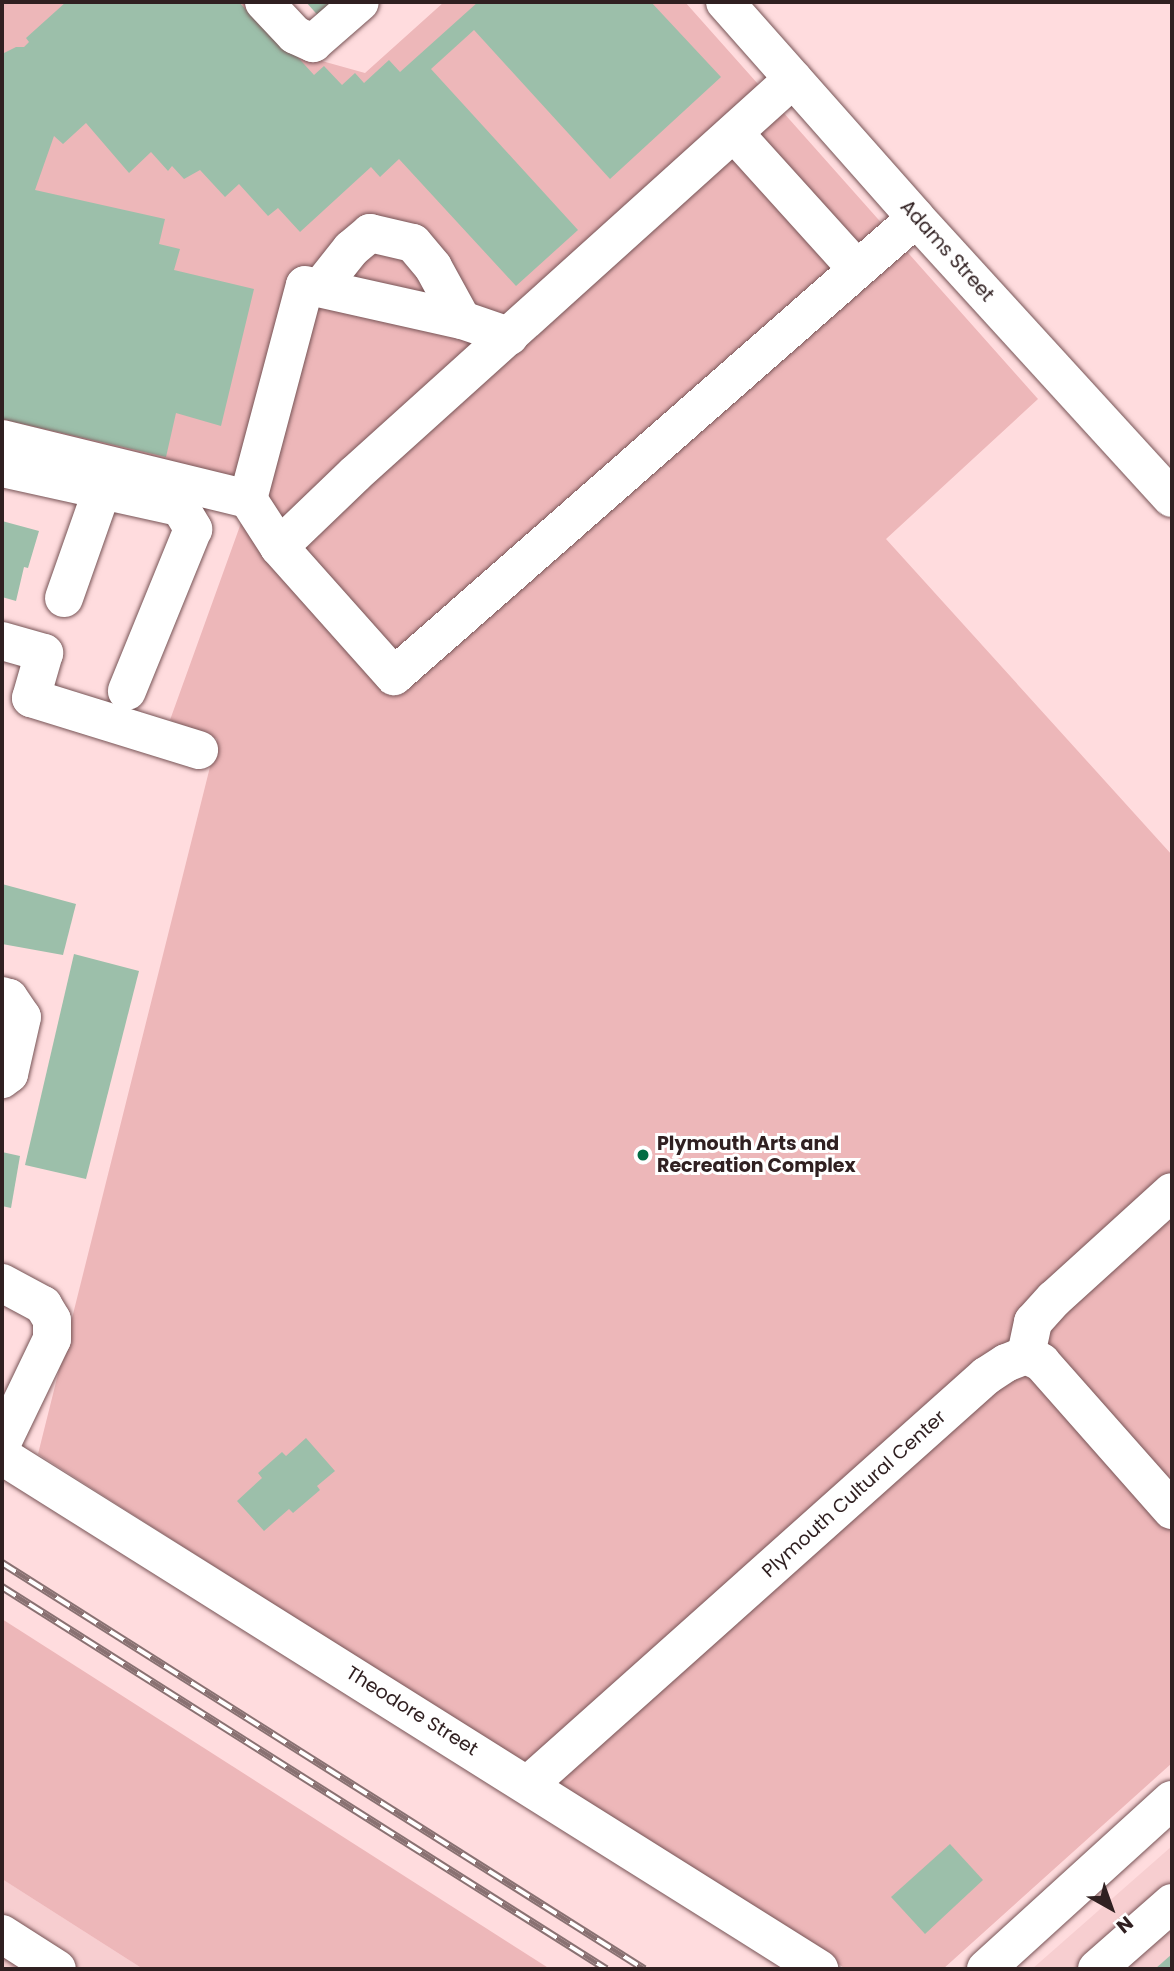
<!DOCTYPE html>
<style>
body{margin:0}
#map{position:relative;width:1174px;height:1971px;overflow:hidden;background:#ffdcde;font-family:Poppins,sans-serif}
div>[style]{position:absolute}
.built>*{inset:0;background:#f7ced0}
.green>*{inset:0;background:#edb7b9}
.building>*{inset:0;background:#9cbfaa}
.roads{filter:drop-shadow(0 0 2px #775456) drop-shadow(0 0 2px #775456)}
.minor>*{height:38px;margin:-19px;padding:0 19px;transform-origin:19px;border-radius:19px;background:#fff}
.rail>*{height:8px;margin-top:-4px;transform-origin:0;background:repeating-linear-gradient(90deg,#fff 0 16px,#897172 0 32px);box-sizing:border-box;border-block:2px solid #897172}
.dots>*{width:19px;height:19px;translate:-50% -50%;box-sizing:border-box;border:4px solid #fff;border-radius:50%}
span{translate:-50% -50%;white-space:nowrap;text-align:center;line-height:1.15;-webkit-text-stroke:6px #fff;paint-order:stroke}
.street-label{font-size:19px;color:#302021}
.poi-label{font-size:19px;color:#302021;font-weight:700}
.left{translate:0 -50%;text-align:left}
.frame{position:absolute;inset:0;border:4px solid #302021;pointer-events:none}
.north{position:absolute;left:1076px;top:1873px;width:70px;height:70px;-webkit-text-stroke:5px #fff;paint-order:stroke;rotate:140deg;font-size:19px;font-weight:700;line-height:28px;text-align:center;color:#302021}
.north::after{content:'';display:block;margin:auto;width:24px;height:32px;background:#302021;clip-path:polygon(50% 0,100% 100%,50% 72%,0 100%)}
</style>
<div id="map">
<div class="built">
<i style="clip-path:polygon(1172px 1846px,1172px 1969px,1032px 1969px)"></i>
<i style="clip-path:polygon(2px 1879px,143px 1969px,2px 1969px)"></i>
</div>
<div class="green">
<i style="clip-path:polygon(2px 2px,254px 2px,304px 56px,365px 73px,444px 2px,685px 2px,1038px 399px,886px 539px,1172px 855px,1172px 1763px,943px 1969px,846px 1969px,38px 1454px,217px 739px,170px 720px,245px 512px,2px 453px)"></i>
<i style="clip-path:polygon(2px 1619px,550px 1969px,143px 1969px,2px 1879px)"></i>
</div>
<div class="building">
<i style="clip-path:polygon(66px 2px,239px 2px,269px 35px,273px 30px,314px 75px,324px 66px,342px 85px,355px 73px,364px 83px,389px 60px,400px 72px,478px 2px,651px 2px,721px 77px,610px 179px,474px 30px,431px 69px,578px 230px,516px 286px,399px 159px,380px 177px,371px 167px,300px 232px,278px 208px,268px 216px,239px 184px,225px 197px,200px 170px,184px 179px,172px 166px,168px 171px,151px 152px,129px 173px,86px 123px,63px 144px,54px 136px,35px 190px,165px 219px,159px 244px,180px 249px,174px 270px,254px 289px,221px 426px,176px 413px,166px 457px,2px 419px,2px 54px,16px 47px,24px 47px,29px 42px,26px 38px)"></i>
<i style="clip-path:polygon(306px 2px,342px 2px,322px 20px)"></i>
<i style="clip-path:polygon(2px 521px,39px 531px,28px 568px,24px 567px,16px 601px,2px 597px)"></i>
<i style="clip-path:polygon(2px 884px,76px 904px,63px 955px,2px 944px)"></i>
<i style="clip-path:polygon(74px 954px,139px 971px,86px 1179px,25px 1165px)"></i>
<i style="clip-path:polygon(2px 1152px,20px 1156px,11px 1208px,2px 1206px)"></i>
<i style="clip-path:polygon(306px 1438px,335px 1471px,317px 1486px,320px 1490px,293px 1513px,289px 1509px,264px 1531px,237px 1501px,262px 1478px,258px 1473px,282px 1452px,286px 1456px)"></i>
<i style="clip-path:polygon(950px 1844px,983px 1880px,925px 1934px,891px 1897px)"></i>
<i style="clip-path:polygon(1172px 1954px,1172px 1969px,1155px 1969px)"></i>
</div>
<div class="roads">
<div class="minor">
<i style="left:264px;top:2px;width:45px;rotate:46.8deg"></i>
<i style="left:295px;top:35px;width:20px;rotate:24deg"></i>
<i style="left:313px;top:43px;width:62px;rotate:-41.1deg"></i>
<i style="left:725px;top:2px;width:288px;rotate:48.5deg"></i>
<i style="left:916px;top:218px;width:379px;rotate:47.6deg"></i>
<i style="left:734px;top:133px;width:183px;rotate:47.9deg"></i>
<i style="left:320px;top:288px;width:50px;rotate:-51.5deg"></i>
<i style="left:351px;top:249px;width:25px;rotate:-40deg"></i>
<i style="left:370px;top:233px;width:44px;rotate:13.1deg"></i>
<i style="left:413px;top:243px;width:31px;rotate:50deg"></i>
<i style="left:433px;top:267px;width:60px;rotate:61.3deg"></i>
<i style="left:2px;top:439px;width:253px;rotate:13.7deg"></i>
<i style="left:248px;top:499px;width:57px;rotate:57.1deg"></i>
<i style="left:279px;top:547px;width:173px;rotate:48.3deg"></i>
<i style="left:394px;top:676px;width:694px;rotate:-41.26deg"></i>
<i style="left:2px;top:468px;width:182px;rotate:12.4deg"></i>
<i style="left:180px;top:507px;width:26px;rotate:59deg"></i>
<i style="left:193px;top:529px;width:175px;rotate:112.2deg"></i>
<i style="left:248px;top:499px;width:221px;rotate:-75.1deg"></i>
<i style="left:305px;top:285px;width:161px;rotate:12.6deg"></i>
<i style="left:462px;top:320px;width:50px;rotate:18.8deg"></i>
<i style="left:279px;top:547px;width:105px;rotate:-43.8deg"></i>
<i style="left:355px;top:474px;width:590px;rotate:-42.04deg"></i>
<i style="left:64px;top:598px;width:114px;rotate:-70.6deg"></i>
<i style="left:2px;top:641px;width:44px;rotate:15.9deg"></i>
<i style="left:44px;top:653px;width:47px;rotate:106.1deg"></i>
<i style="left:31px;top:698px;width:176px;rotate:17.2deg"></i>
<i style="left:2px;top:996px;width:7px;rotate:16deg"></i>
<i style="left:9px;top:998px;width:23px;rotate:56deg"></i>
<i style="left:22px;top:1017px;width:58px;rotate:102.8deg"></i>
<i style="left:9px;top:1074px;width:9px;rotate:144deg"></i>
<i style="left:2px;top:1283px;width:47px;rotate:28.2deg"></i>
<i style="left:43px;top:1305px;width:17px;rotate:59deg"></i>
<i style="left:52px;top:1320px;width:19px;rotate:90deg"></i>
<i style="left:52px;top:1339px;width:115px;rotate:115.7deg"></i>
<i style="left:1026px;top:1355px;width:34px;rotate:-78deg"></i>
<i style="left:1033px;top:1322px;width:31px;rotate:-48deg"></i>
<i style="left:1054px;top:1299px;width:159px;rotate:-42.2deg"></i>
<i style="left:2px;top:1456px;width:965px;rotate:32.12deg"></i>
<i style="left:529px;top:1784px;width:613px;rotate:-41.76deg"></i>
<i style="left:986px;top:1376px;width:24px;rotate:-33deg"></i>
<i style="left:1006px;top:1363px;width:22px;rotate:-22deg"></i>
<i style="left:1026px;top:1355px;width:17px;rotate:25deg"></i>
<i style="left:1041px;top:1362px;width:198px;rotate:48.5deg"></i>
<i style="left:2px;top:1934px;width:65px;rotate:32.5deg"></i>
<i style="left:986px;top:1969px;width:251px;rotate:-42.3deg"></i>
<i style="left:1097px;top:1969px;width:100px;rotate:-41.3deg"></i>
</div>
</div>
<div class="rail">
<i style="left:2px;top:1563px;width:760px;rotate:32.31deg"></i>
<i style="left:2px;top:1587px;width:715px;rotate:32.31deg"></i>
</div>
<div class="dots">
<i style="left:643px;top:1155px;background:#016c43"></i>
</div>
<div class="street-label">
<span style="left:947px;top:251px;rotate:48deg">Adams Street</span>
<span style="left:854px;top:1494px;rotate:-42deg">Plymouth Cultural Center</span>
<span style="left:412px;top:1711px;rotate:32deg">Theodore Street</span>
</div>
<div class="poi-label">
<span class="left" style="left:657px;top:1155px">Plymouth Arts and<br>Recreation Complex</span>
</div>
<div class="frame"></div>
<div class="north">N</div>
</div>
